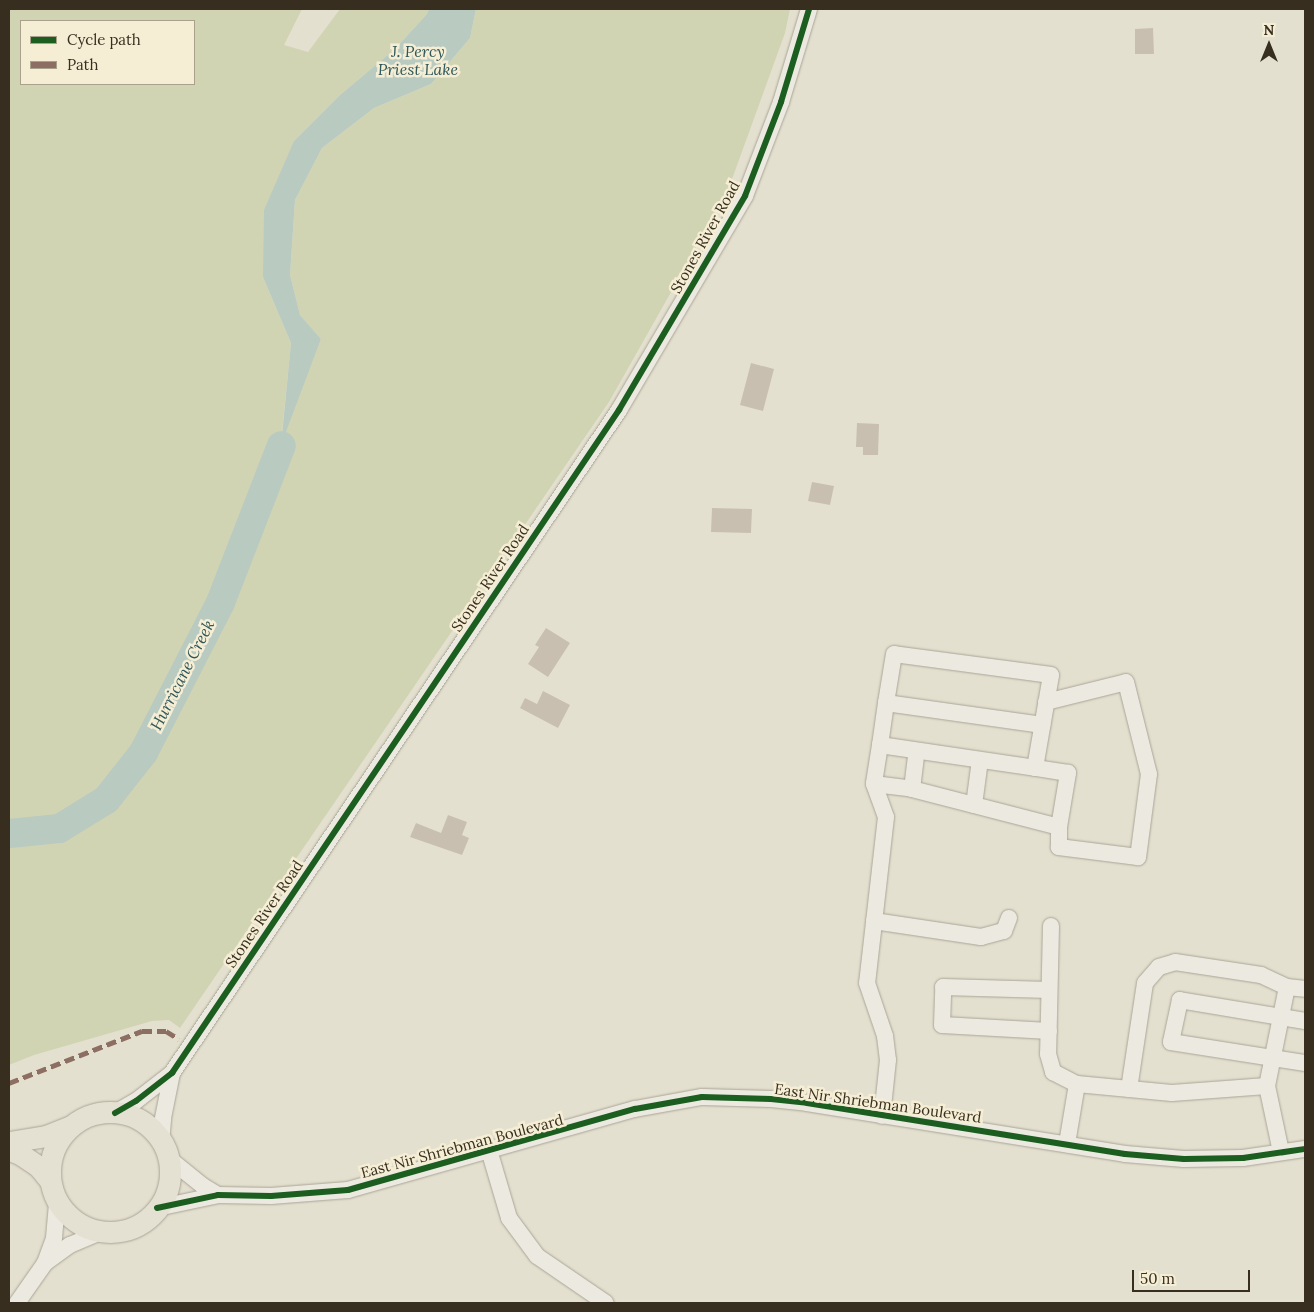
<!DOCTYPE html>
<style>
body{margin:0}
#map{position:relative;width:1314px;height:1312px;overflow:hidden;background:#e4e0cf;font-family:Lora,serif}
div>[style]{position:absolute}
.green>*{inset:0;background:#d1d4b2}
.water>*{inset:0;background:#b9cac1}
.river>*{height:29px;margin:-14.5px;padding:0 14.5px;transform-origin:14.5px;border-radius:14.5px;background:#b9cac1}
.building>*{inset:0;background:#c8bfb0}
.roads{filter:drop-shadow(0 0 1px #aaa597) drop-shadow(0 0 1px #aaa597)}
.minor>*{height:16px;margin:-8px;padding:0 8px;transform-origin:8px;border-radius:8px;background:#ece9e0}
.major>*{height:21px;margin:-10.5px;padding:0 10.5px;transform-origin:10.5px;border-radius:10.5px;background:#e4e0d2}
.major>.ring{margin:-10.5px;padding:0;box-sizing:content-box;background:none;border:21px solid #e4e0d2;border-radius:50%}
.quiet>*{height:5px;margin-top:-2.5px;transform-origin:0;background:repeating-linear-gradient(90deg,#8d6e63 0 10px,transparent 0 15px)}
.cycleway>*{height:6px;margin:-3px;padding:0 3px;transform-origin:3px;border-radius:3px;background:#1b5e20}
span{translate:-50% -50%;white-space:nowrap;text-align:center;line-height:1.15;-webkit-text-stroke:5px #f5eed5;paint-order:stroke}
.street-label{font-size:15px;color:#382e1f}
.water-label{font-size:16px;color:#2f5758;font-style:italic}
.frame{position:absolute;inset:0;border:10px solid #382e1f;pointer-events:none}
.legend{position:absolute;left:20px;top:20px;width:175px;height:65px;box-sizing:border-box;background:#f5eed5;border:1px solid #a9a18c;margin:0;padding:6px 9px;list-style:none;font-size:15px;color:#382e1f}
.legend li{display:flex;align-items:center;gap:10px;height:25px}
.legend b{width:25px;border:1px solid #a9a18c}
.north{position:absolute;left:1244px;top:20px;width:50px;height:50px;-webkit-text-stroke:4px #f5eed5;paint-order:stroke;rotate:0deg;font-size:14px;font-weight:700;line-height:20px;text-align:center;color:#382e1f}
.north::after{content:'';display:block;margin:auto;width:18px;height:22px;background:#382e1f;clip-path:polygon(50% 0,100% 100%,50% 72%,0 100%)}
.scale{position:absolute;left:1132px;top:1270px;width:118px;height:22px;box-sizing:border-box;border:2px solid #382e1f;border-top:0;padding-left:6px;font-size:15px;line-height:18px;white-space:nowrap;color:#382e1f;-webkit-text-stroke:4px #f5eed5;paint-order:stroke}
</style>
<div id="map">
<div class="green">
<i style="clip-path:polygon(evenodd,9px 9px,302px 9px,284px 45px,308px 52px,340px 9px,429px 9px,427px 14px,395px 49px,340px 95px,294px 141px,263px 277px,291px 343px,281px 442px,321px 339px,300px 315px,290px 275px,295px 200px,322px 148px,374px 108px,431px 84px,470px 38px,476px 9px,790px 9px,785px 33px,727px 193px,609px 402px,180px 1028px,169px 1020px,152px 1021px,34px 1055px,9px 1065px,9px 9px,21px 21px,194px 21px,194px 84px,21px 84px,21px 21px)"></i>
</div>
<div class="water">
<i style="clip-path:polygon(429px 9px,476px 9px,470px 38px,431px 84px,374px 108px,322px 148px,295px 200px,290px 275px,300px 315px,321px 339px,281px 445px,291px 343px,263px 277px,264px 210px,294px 141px,340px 95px,395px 49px,427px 14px)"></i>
</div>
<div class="river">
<i style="left:9px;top:833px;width:50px;rotate:-5.7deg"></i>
<i style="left:59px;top:828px;width:55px;rotate:-31.7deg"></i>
<i style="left:106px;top:799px;width:60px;rotate:-51.8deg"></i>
<i style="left:143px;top:752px;width:169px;rotate:-62.8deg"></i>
<i style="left:220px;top:602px;width:168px;rotate:-68.8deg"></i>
</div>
<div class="building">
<i style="clip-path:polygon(1153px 28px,1154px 54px,1135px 54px,1135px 29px)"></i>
<i style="clip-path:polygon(751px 363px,774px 369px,763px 411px,740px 405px)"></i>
<i style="clip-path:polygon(857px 423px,879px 424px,878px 455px,863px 455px,863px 447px,856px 447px)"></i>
<i style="clip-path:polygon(812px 482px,834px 486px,830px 505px,808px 501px)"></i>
<i style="clip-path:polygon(712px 508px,752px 509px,751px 533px,711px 532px)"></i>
<i style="clip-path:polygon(546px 628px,570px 643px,548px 677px,528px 664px,539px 647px,535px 645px)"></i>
<i style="clip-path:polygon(543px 691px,570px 705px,558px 728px,520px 708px,525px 698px,537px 704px)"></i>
<i style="clip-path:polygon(448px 815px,467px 822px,462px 835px,469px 838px,462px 855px,410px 837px,416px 823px,441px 833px)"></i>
</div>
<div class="roads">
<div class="minor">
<i style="left:1046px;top:702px;width:82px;rotate:-14deg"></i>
<i style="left:1126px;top:682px;width:95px;rotate:76deg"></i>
<i style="left:1149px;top:774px;width:84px;rotate:97.5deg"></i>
<i style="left:1138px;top:857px;width:80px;rotate:-172.8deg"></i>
<i style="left:1059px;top:847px;width:20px;rotate:-90deg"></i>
<i style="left:886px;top:703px;width:158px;rotate:8deg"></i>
<i style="left:880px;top:745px;width:157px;rotate:8.4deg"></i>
<i style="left:1035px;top:768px;width:94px;rotate:-80.2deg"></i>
<i style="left:1051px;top:675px;width:158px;rotate:-172.4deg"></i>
<i style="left:894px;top:654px;width:50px;rotate:99.3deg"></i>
<i style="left:886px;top:703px;width:42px;rotate:98.1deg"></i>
<i style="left:880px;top:745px;width:39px;rotate:99deg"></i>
<i style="left:874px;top:784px;width:35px;rotate:70deg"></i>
<i style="left:886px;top:817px;width:167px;rotate:96.5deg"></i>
<i style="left:867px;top:983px;width:56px;rotate:71.2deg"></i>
<i style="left:885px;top:1036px;width:24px;rotate:83deg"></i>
<i style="left:888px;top:1060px;width:56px;rotate:96.1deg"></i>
<i style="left:874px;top:784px;width:38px;rotate:7deg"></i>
<i style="left:912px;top:789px;width:38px;rotate:-83deg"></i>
<i style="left:912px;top:789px;width:152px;rotate:14.5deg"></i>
<i style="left:1059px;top:827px;width:55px;rotate:-80.5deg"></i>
<i style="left:1068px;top:773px;width:33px;rotate:-171deg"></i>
<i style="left:974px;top:805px;width:45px;rotate:-82.4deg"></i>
<i style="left:874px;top:921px;width:108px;rotate:8.5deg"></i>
<i style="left:981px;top:937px;width:24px;rotate:-15deg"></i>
<i style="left:1004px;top:931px;width:14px;rotate:-69deg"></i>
<i style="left:1051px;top:926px;width:128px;rotate:91.3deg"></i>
<i style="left:1048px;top:1054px;width:19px;rotate:74deg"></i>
<i style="left:1053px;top:1072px;width:27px;rotate:27deg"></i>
<i style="left:1077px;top:1084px;width:61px;rotate:99.5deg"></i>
<i style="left:1305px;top:1021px;width:127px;rotate:-170.5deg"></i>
<i style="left:1180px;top:1000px;width:43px;rotate:102.1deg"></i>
<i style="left:1171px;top:1042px;width:136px;rotate:8.9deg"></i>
<i style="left:1049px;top:1031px;width:107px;rotate:-176.8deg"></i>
<i style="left:942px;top:1025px;width:38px;rotate:-88deg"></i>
<i style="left:943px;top:987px;width:106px;rotate:1.6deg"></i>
<i style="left:1077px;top:1084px;width:95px;rotate:5.4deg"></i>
<i style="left:1172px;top:1093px;width:95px;rotate:-4.2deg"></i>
<i style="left:1267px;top:1086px;width:67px;rotate:78deg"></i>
<i style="left:1267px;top:1086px;width:101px;rotate:-78.6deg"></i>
<i style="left:1287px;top:987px;width:18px;rotate:6deg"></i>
<i style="left:1129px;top:1089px;width:107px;rotate:-81.4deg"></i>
<i style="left:1145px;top:983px;width:21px;rotate:-49deg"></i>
<i style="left:1159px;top:967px;width:17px;rotate:-17deg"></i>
<i style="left:1175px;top:962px;width:87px;rotate:8.6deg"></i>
<i style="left:1261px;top:975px;width:29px;rotate:25deg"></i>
<i style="left:115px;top:1113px;width:24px;rotate:-30deg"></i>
<i style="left:136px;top:1101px;width:46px;rotate:-37.9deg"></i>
<i style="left:172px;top:1073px;width:800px;rotate:-56.01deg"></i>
<i style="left:619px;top:410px;width:248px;rotate:-59.5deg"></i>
<i style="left:745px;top:196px;width:101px;rotate:-69deg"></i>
<i style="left:781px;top:102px;width:97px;rotate:-73.2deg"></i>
<i style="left:161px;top:1143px;width:25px;rotate:-85deg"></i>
<i style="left:163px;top:1118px;width:46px;rotate:-78.7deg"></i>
<i style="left:489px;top:1150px;width:71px;rotate:73.6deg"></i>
<i style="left:509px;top:1218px;width:47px;rotate:53.6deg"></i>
<i style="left:537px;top:1256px;width:83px;rotate:34.3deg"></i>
<i style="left:167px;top:1157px;width:46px;rotate:38.9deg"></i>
<i style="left:203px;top:1186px;width:17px;rotate:31deg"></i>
<i style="left:157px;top:1208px;width:62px;rotate:-12deg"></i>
<i style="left:218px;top:1195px;width:53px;rotate:1.1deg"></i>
<i style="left:271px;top:1196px;width:77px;rotate:-4.5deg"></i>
<i style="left:348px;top:1190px;width:298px;rotate:-15.8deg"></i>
<i style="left:635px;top:1109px;width:68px;rotate:-10.2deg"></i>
<i style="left:702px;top:1097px;width:69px;rotate:1.7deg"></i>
<i style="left:771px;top:1099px;width:36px;rotate:6deg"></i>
<i style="left:807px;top:1103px;width:322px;rotate:9.1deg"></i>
<i style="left:1125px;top:1154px;width:59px;rotate:4.8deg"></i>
<i style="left:1184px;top:1159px;width:59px;rotate:-1deg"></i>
<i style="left:1243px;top:1158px;width:63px;rotate:-8.3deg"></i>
<i style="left:45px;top:1263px;width:31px;rotate:-36deg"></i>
<i style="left:70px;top:1245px;width:36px;rotate:-23deg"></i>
<i style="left:17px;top:1303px;width:49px;rotate:-55deg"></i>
<i style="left:45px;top:1263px;width:27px;rotate:-70deg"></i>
<i style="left:54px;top:1238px;width:37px;rotate:-85deg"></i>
</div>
<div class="major">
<i class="ring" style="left:50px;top:1112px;width:99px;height:99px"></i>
<i style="left:9px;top:1142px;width:37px;rotate:-9deg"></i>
<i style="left:46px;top:1136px;width:27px;rotate:-22deg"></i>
<i style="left:9px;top:1150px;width:12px;rotate:20deg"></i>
<i style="left:20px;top:1154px;width:22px;rotate:34deg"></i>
<i style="left:38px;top:1166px;width:19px;rotate:51deg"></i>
</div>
</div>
<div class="quiet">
<i style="left:9px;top:1083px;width:143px;rotate:-21.4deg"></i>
<i style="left:142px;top:1031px;width:24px"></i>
<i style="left:166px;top:1031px;width:15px;rotate:32deg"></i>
</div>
<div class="cycleway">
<i style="left:115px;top:1113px;width:24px;rotate:-30deg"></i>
<i style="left:136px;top:1101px;width:46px;rotate:-37.9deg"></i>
<i style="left:172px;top:1073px;width:800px;rotate:-56.01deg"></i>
<i style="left:619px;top:410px;width:248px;rotate:-59.5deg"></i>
<i style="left:745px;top:196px;width:101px;rotate:-69deg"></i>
<i style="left:781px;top:102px;width:97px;rotate:-73.2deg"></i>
<i style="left:157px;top:1208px;width:62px;rotate:-12deg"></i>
<i style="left:218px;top:1195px;width:53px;rotate:1.1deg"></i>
<i style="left:271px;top:1196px;width:77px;rotate:-4.5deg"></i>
<i style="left:348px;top:1190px;width:298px;rotate:-15.8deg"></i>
<i style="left:635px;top:1109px;width:68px;rotate:-10.2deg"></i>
<i style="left:702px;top:1097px;width:69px;rotate:1.7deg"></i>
<i style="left:771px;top:1099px;width:36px;rotate:6deg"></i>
<i style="left:807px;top:1103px;width:322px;rotate:9.1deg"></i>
<i style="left:1125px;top:1154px;width:59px;rotate:4.8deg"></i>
<i style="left:1184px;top:1159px;width:59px;rotate:-1deg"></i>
<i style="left:1243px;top:1158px;width:63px;rotate:-8.3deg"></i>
</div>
<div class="street-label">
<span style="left:705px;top:237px;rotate:-61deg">Stones River Road</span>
<span style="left:490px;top:578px;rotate:-56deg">Stones River Road</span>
<span style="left:264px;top:914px;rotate:-56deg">Stones River Road</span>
<span style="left:878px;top:1103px;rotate:8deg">East Nir Shriebman Boulevard</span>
<span style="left:462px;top:1146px;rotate:-15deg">East Nir Shriebman Boulevard</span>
</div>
<div class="water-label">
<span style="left:418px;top:60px">J. Percy<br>Priest Lake</span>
<span style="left:182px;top:675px;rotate:-63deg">Hurricane Creek</span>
</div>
<div class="frame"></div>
<ul class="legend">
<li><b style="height:6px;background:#1b5e20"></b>Cycle path</li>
<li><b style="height:6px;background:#8d6e63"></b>Path</li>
</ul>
<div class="north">N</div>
<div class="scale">50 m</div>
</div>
